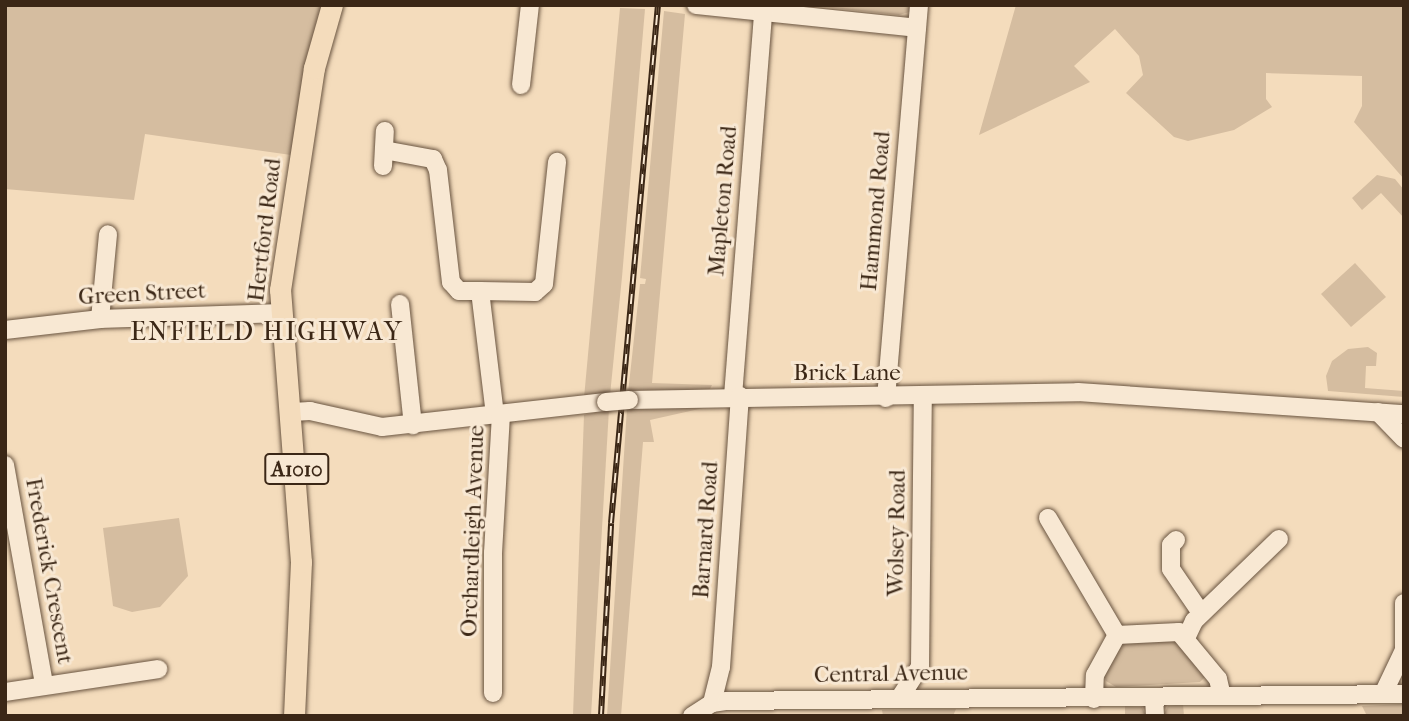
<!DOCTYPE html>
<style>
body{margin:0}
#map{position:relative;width:1409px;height:721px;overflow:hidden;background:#f4dcbc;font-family:"IM FELL French Canon",serif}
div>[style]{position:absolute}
.green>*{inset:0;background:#d5bda0}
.roads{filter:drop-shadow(0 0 2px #695440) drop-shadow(0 0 2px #695440)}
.minor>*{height:18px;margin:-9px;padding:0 9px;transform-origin:9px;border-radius:9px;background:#f8e8d3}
.major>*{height:21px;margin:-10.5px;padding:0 10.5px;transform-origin:10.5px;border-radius:10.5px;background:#f4dcbc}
.rail>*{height:6px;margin-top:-3px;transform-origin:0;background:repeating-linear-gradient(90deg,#f8e8d3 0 10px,#3b2716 0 20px);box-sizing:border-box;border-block:2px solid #3b2716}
.bridges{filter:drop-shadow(0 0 2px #695440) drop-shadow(0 0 2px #695440)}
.minor-bridge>*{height:18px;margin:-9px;padding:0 9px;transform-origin:9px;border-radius:9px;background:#f8e8d3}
span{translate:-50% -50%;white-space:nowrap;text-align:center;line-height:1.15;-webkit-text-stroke:6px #f8e8d3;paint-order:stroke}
.shield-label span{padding:2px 5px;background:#f8e8d3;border:2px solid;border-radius:5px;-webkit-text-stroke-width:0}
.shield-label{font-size:21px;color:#3b2716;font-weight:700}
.street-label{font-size:23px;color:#3b2716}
.quarter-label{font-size:26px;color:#3b2716;letter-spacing:2px}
.frame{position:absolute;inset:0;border:7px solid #3b2716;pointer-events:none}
</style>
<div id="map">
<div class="green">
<i style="clip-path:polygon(5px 5px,324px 5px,291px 155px,145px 134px,134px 200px,5px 189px)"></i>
<i style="clip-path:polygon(805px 5px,915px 5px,913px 11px,899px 15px)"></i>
<i style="clip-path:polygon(1016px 5px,1404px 5px,1404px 179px,1354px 122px,1362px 106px,1362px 76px,1266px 73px,1266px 99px,1272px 107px,1234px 130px,1188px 141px,1174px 137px,1126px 93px,1143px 75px,1139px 56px,1115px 29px,1074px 66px,1090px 82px,979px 135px)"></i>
<i style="clip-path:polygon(620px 8px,645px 9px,622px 277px,610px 395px,584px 398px)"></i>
<i style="clip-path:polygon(664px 11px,685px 14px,652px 383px,712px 385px,710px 389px,628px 393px,640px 284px,645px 284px,646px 279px,640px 278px)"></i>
<i style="clip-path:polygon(1377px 175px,1395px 179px,1404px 190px,1404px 218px,1381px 193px,1362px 210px,1352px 198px)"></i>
<i style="clip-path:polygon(1355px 263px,1386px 297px,1351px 327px,1321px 294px)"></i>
<i style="clip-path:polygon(1368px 347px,1377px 353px,1376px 366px,1366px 366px,1365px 388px,1404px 391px,1404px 397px,1328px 391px,1326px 376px,1332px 361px,1348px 349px)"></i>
<i style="clip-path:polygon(717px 405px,650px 420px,654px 442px,643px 442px,621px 716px,607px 716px,627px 408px)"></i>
<i style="clip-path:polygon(609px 409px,591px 716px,573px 716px,584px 415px)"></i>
<i style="clip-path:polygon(179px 518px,188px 576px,160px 607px,132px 612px,113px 606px,103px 528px)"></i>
<i style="clip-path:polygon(1178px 637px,1205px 677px,1200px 682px,1116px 687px,1106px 681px,1103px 671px,1121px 640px)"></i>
<i style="clip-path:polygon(1183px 704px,1184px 716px,1163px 716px,1168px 706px)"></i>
<i style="clip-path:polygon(1404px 704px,1404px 716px,1367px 716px,1362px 706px)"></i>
<i style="clip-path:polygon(1125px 706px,1142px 707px,1146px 716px,1125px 716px)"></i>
<i style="clip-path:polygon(956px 709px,953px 716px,883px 716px,882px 710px)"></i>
</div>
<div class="roads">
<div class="minor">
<i style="left:696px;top:5px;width:222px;rotate:5.9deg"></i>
<i style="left:521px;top:85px;width:81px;rotate:-83.6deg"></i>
<i style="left:384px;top:150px;width:50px;rotate:10.4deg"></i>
<i style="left:433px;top:159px;width:12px;rotate:66deg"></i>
<i style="left:438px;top:170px;width:113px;rotate:83.4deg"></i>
<i style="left:451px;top:282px;width:12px;rotate:48deg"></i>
<i style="left:459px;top:291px;width:21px"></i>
<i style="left:383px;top:166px;width:35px;rotate:-87deg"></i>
<i style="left:400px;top:304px;width:122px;rotate:83.9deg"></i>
<i style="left:100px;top:319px;width:85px;rotate:-84.6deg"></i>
<i style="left:5px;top:330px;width:96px;rotate:-6.6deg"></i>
<i style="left:100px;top:319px;width:181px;rotate:-1.9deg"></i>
<i style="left:733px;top:396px;width:392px;rotate:-85.5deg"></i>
<i style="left:886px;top:398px;width:394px;rotate:-85.2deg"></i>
<i style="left:629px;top:400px;width:449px;rotate:-1deg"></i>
<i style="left:1078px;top:392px;width:327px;rotate:3.9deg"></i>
<i style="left:292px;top:412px;width:18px;rotate:-3deg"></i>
<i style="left:310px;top:411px;width:74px;rotate:12.5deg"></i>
<i style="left:382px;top:427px;width:225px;rotate:-6.4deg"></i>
<i style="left:1378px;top:412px;width:37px;rotate:46deg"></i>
<i style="left:495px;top:415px;width:125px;rotate:-96.9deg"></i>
<i style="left:480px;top:291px;width:55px;rotate:1deg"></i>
<i style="left:535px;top:292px;width:12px;rotate:-42deg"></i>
<i style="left:544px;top:284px;width:123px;rotate:-83.9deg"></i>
<i style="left:5px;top:465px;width:223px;rotate:79.9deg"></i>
<i style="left:1048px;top:518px;width:136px;rotate:59.5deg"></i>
<i style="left:1176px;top:540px;width:7px;rotate:135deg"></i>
<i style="left:1171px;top:545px;width:24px;rotate:90deg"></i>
<i style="left:1171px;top:569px;width:53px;rotate:55.7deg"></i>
<i style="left:1404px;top:603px;width:52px;rotate:90deg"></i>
<i style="left:1187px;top:636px;width:17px;rotate:-65deg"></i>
<i style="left:1194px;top:621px;width:118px;rotate:-44deg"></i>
<i style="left:5px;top:692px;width:155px;rotate:-8.5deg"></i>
<i style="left:493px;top:693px;width:140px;rotate:-90deg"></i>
<i style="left:493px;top:553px;width:139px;rotate:-86.7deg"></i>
<i style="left:1383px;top:694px;width:47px;rotate:-64.5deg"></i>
<i style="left:1154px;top:697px;width:19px;rotate:87deg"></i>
<i style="left:899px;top:699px;width:38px;rotate:-57deg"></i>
<i style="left:920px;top:667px;width:269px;rotate:-89.4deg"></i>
<i style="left:1094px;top:699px;width:24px;rotate:-88deg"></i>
<i style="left:1095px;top:675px;width:46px;rotate:-61.2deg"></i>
<i style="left:1117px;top:635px;width:62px;rotate:-2.8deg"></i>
<i style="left:1179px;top:632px;width:61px;rotate:50.3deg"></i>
<i style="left:1218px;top:679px;width:17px;rotate:77deg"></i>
<i style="left:712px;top:703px;width:37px;rotate:-76deg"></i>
<i style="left:721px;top:667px;width:272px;rotate:-86deg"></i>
<i style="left:692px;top:716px;width:24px;rotate:-33deg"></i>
<i style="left:712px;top:703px;width:15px;rotate:-8deg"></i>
<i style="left:727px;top:701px;width:677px;rotate:-0.59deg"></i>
</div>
<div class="major">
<i style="left:294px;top:716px;width:154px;rotate:-87.4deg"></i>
<i style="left:301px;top:562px;width:273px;rotate:-94.4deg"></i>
<i style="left:280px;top:290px;width:225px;rotate:-81.3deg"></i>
<i style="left:314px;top:68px;width:66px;rotate:-74.1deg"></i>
</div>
</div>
<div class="rail">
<i style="left:601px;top:716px;width:193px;rotate:-87deg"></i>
<i style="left:611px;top:523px;width:520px;rotate:-84.82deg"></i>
</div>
<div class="bridges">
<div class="minor-bridge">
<i style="left:606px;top:402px;width:23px;rotate:-5deg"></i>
</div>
</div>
<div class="shield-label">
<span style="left:297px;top:469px">A1010</span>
</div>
<div class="street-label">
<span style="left:723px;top:201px;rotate:-85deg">Mapleton Road</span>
<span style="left:876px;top:211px;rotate:-85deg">Hammond Road</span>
<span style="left:265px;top:230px;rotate:-83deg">Hertford Road</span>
<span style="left:142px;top:294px;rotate:-3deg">Green Street</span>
<span style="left:847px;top:373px">Brick Lane</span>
<span style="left:706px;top:530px;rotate:-86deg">Barnard Road</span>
<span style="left:473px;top:531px;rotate:-88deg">Orchardleigh Avenue</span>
<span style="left:897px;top:533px;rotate:-89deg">Wolsey Road</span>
<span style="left:49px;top:571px;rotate:80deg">Frederick Crescent</span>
<span style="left:891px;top:674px;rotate:-1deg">Central Avenue</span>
</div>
<div class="quarter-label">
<span style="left:267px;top:332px">ENFIELD HIGHWAY</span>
</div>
<div class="frame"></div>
</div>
